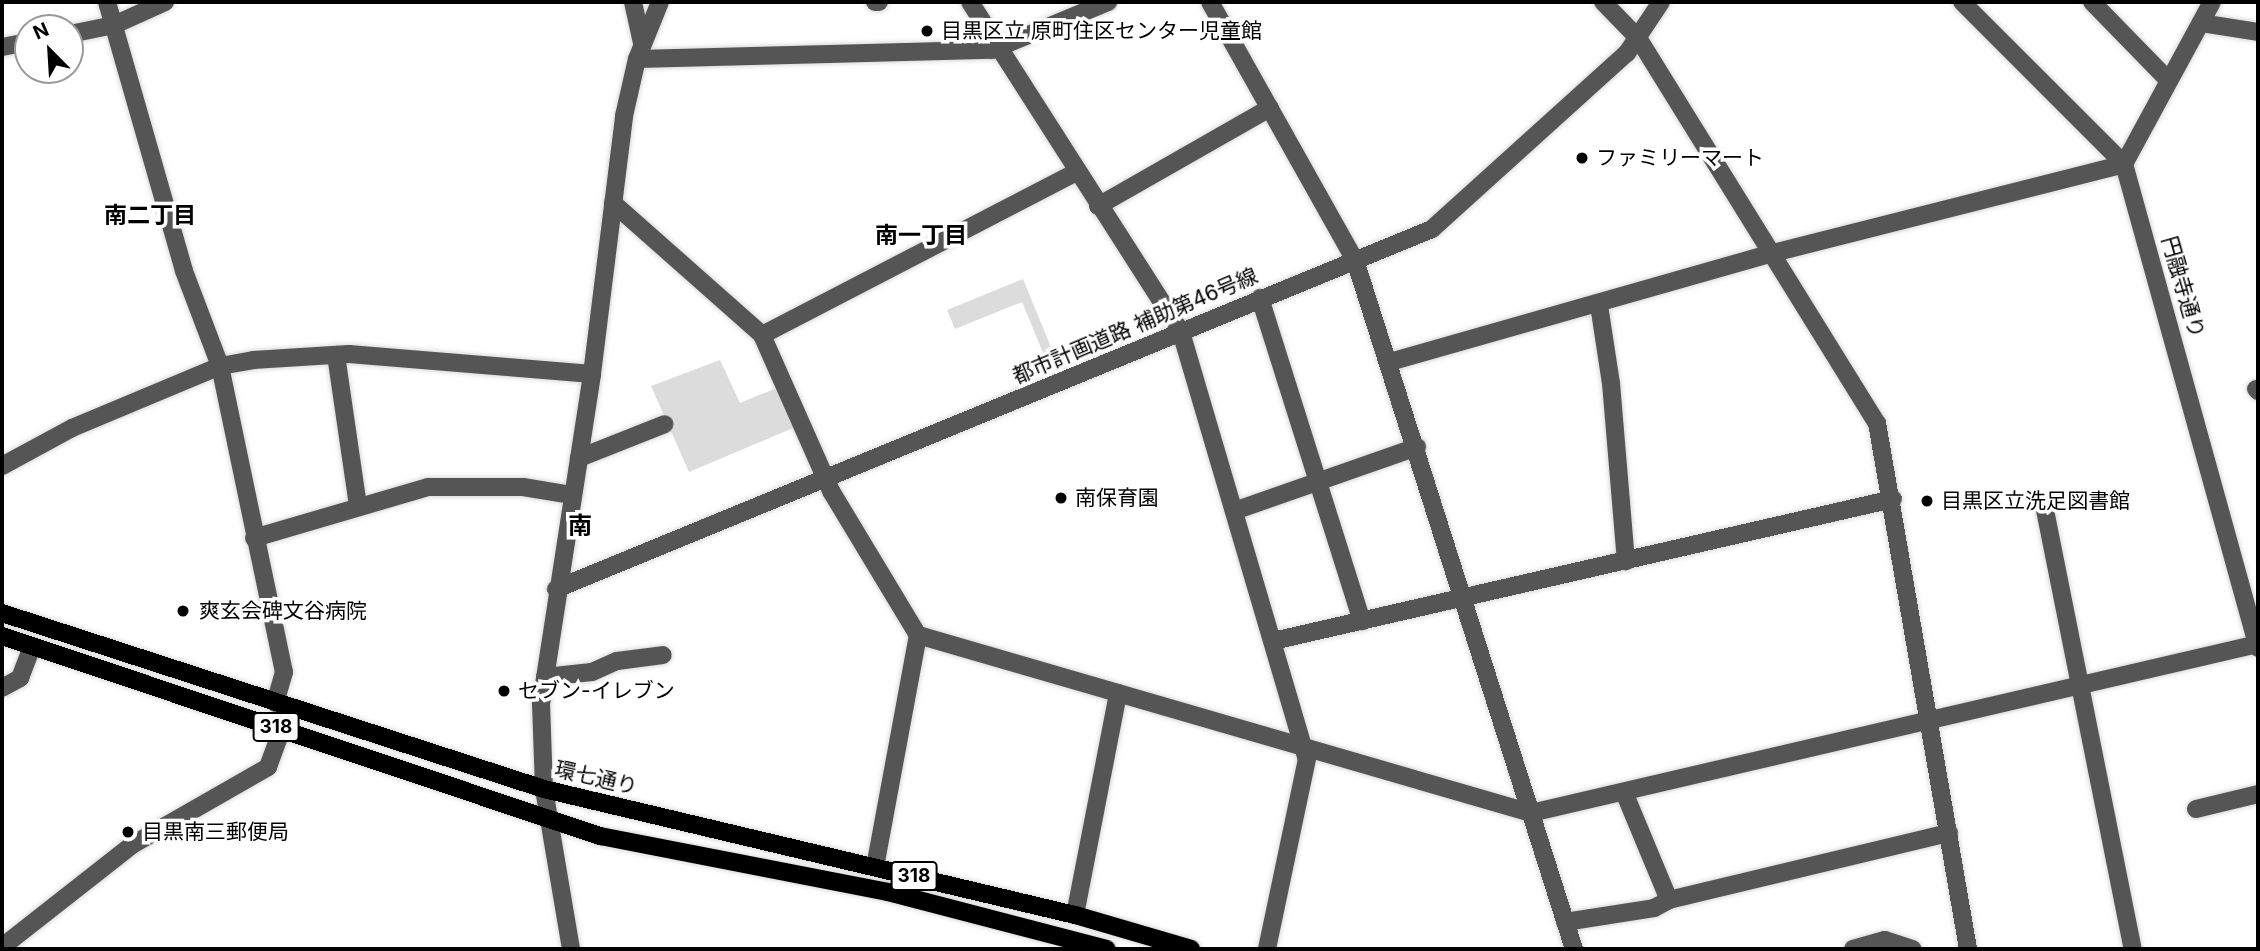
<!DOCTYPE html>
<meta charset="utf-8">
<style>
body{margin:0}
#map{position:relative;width:2260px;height:951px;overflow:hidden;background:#fff;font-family:Inter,"Noto Sans JP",sans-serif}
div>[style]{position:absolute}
.green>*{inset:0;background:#dcdcdc}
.roads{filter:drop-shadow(0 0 2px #dbdbdb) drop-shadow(0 0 2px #dbdbdb)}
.minor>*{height:18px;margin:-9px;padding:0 9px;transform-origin:9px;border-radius:9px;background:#555}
.major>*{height:18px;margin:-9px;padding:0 9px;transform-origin:9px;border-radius:9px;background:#000}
.dots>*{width:19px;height:19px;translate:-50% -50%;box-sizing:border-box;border:4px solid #fff;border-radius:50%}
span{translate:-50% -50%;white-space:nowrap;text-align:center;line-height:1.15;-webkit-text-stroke:7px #fff;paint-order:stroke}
.shield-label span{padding:2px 5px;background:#fff;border:2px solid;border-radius:5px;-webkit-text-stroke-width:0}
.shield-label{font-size:19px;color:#000;font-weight:700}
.poi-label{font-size:21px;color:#000}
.left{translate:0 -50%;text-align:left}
.street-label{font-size:21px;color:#000}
.neighbourhood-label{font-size:23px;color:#000;font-weight:700}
.quarter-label{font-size:24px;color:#000;font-weight:700}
.frame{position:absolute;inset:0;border:4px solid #000;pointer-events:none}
.north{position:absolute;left:14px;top:14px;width:70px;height:70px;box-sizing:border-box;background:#fff;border:2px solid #999;border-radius:50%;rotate:336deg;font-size:19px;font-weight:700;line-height:28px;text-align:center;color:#000}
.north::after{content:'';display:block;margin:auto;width:24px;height:32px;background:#000;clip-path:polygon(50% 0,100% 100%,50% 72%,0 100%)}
</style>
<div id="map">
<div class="green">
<i style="clip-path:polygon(1023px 279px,1055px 357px,1046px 360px,1022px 302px,955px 329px,947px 310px)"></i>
<i style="clip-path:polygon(720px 360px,740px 403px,781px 386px,798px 426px,689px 472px,651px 386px)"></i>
</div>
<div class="roads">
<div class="minor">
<i style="left:107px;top:2px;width:280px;rotate:74deg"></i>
<i style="left:184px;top:271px;width:102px;rotate:69.2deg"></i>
<i style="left:220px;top:366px;width:313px;rotate:78.2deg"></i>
<i style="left:284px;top:672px;width:32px;rotate:106deg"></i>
<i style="left:633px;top:2px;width:42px;rotate:77.6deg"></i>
<i style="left:875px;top:2px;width:4px"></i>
<i style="left:970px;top:2px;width:392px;rotate:57.4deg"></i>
<i style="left:1181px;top:332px;width:445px;rotate:73.6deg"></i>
<i style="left:1307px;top:759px;width:194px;rotate:101.9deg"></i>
<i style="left:1210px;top:2px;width:296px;rotate:60.7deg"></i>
<i style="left:1355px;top:260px;width:723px;rotate:72.37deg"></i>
<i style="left:1603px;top:2px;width:50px;rotate:45.8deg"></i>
<i style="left:1638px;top:38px;width:453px;rotate:58.2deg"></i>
<i style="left:1877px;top:423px;width:534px;rotate:80.18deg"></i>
<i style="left:1962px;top:2px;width:229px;rotate:45deg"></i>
<i style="left:2124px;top:164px;width:502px;rotate:74.52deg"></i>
<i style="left:2092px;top:2px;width:110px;rotate:45.7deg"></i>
<i style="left:2201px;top:23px;width:58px;rotate:9deg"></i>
<i style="left:70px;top:34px;width:45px;rotate:-11.6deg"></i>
<i style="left:114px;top:25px;width:56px;rotate:-24.3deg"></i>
<i style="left:2px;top:47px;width:26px;rotate:-11deg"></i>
<i style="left:637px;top:59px;width:355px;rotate:-1.5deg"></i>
<i style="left:992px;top:50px;width:126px;rotate:-22.5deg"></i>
<i style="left:613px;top:203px;width:199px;rotate:41.5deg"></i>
<i style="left:762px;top:335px;width:171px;rotate:66.1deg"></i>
<i style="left:831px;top:491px;width:168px;rotate:58.9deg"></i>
<i style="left:918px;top:635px;width:235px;rotate:100.5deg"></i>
<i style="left:1098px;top:206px;width:198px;rotate:-29.7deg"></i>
<i style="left:1260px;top:298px;width:339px;rotate:72.5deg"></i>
<i style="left:1599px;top:305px;width:79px;rotate:81.3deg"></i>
<i style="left:1611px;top:383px;width:179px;rotate:85.2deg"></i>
<i style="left:762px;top:335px;width:355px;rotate:-27.4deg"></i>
<i style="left:336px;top:355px;width:153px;rotate:81.7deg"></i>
<i style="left:1390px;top:362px;width:398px;rotate:-15.9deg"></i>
<i style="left:1773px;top:253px;width:362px;rotate:-14.2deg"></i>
<i style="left:2124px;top:164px;width:184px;rotate:-61.5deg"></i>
<i style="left:2256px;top:389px;width:3px;rotate:45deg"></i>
<i style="left:579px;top:458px;width:92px;rotate:-21.6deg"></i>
<i style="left:2px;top:466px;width:80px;rotate:-28.5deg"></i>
<i style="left:72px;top:428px;width:160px;rotate:-22.7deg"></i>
<i style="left:220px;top:366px;width:34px;rotate:-10deg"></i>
<i style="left:253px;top:360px;width:96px;rotate:-3.6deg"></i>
<i style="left:349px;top:354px;width:244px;rotate:4.7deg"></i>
<i style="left:2045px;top:510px;width:448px;rotate:78.7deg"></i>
<i style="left:1234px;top:511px;width:194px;rotate:-19.3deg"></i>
<i style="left:254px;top:538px;width:181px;rotate:-16.3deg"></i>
<i style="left:428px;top:487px;width:95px"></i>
<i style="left:523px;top:487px;width:50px;rotate:9.3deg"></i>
<i style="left:556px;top:589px;width:947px;rotate:-22.34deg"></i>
<i style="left:1432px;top:229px;width:263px;rotate:-42.1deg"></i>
<i style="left:1627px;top:53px;width:61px;rotate:-56.3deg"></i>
<i style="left:918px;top:635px;width:638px;rotate:16.19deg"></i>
<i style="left:1531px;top:813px;width:745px;rotate:-13.1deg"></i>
<i style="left:1273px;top:641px;width:636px;rotate:-12.9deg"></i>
<i style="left:545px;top:677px;width:47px;rotate:-6.1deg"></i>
<i style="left:592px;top:672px;width:27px;rotate:-24deg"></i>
<i style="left:617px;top:661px;width:46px;rotate:-7.4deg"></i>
<i style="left:2px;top:688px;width:21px;rotate:-29deg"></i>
<i style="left:20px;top:678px;width:34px;rotate:-69deg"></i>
<i style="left:1624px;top:792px;width:117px;rotate:67.4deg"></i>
<i style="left:2196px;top:809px;width:64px;rotate:-13.6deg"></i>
<i style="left:1075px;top:915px;width:226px;rotate:-79deg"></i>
<i style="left:1565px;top:922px;width:90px;rotate:-8.9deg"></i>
<i style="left:1654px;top:908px;width:17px;rotate:-28deg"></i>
<i style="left:1669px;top:900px;width:288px;rotate:-13.5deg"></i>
<i style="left:2px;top:947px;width:165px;rotate:-38.1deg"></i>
<i style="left:132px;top:845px;width:157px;rotate:-29.8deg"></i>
<i style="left:268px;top:767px;width:40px;rotate:-69.8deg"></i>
<i style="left:571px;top:949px;width:162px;rotate:-99.6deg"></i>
<i style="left:544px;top:789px;width:85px;rotate:-92deg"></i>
<i style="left:541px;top:704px;width:334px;rotate:-81.2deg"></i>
<i style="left:592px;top:374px;width:260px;rotate:-82.9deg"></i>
<i style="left:624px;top:116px;width:58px;rotate:-77.2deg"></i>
<i style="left:637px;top:59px;width:61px;rotate:-68deg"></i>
<i style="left:1853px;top:949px;width:33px;rotate:-16deg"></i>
<i style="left:1885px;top:940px;width:29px;rotate:18deg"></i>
</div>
<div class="major">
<i style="left:2px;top:613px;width:570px;rotate:17.99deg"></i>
<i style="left:544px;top:789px;width:546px;rotate:13.35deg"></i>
<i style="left:1075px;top:915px;width:121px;rotate:16.3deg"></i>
<i style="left:2px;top:636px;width:631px;rotate:18.49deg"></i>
<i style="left:600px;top:836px;width:293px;rotate:11deg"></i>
<i style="left:888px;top:892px;width:226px;rotate:14.6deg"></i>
</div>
</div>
<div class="dots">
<i style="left:927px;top:31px;background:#000"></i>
<i style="left:1582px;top:158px;background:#000"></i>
<i style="left:1061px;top:498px;background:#000"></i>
<i style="left:1927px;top:501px;background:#000"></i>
<i style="left:183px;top:611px;background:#000"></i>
<i style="left:504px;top:691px;background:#000"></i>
<i style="left:128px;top:832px;background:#000"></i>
</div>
<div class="shield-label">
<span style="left:276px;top:727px">318</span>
<span style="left:914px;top:876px">318</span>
</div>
<div class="poi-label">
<span class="left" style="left:941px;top:31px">目黒区立 原町住区センター児童館</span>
<span class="left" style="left:1596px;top:158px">ファミリーマート</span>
<span class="left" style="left:1075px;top:498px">南保育園</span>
<span class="left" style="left:1941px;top:501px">目黒区立洗足図書館</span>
<span class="left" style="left:199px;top:611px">爽玄会碑文谷病院</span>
<span class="left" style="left:518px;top:691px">セブン-イレブン</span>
<span class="left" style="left:142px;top:832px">目黒南三郵便局</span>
</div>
<div class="street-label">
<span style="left:2183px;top:287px;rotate:74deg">円融寺通り</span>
<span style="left:1135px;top:326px;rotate:-23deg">都市計画道路 補助第46号線</span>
<span style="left:596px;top:778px;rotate:13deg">環七通り</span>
</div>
<div class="neighbourhood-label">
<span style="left:150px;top:215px">南二丁目</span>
<span style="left:921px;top:235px">南一丁目</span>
</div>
<div class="quarter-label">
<span style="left:580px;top:526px">南</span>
</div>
<div class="frame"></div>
<div class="north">N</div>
</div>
